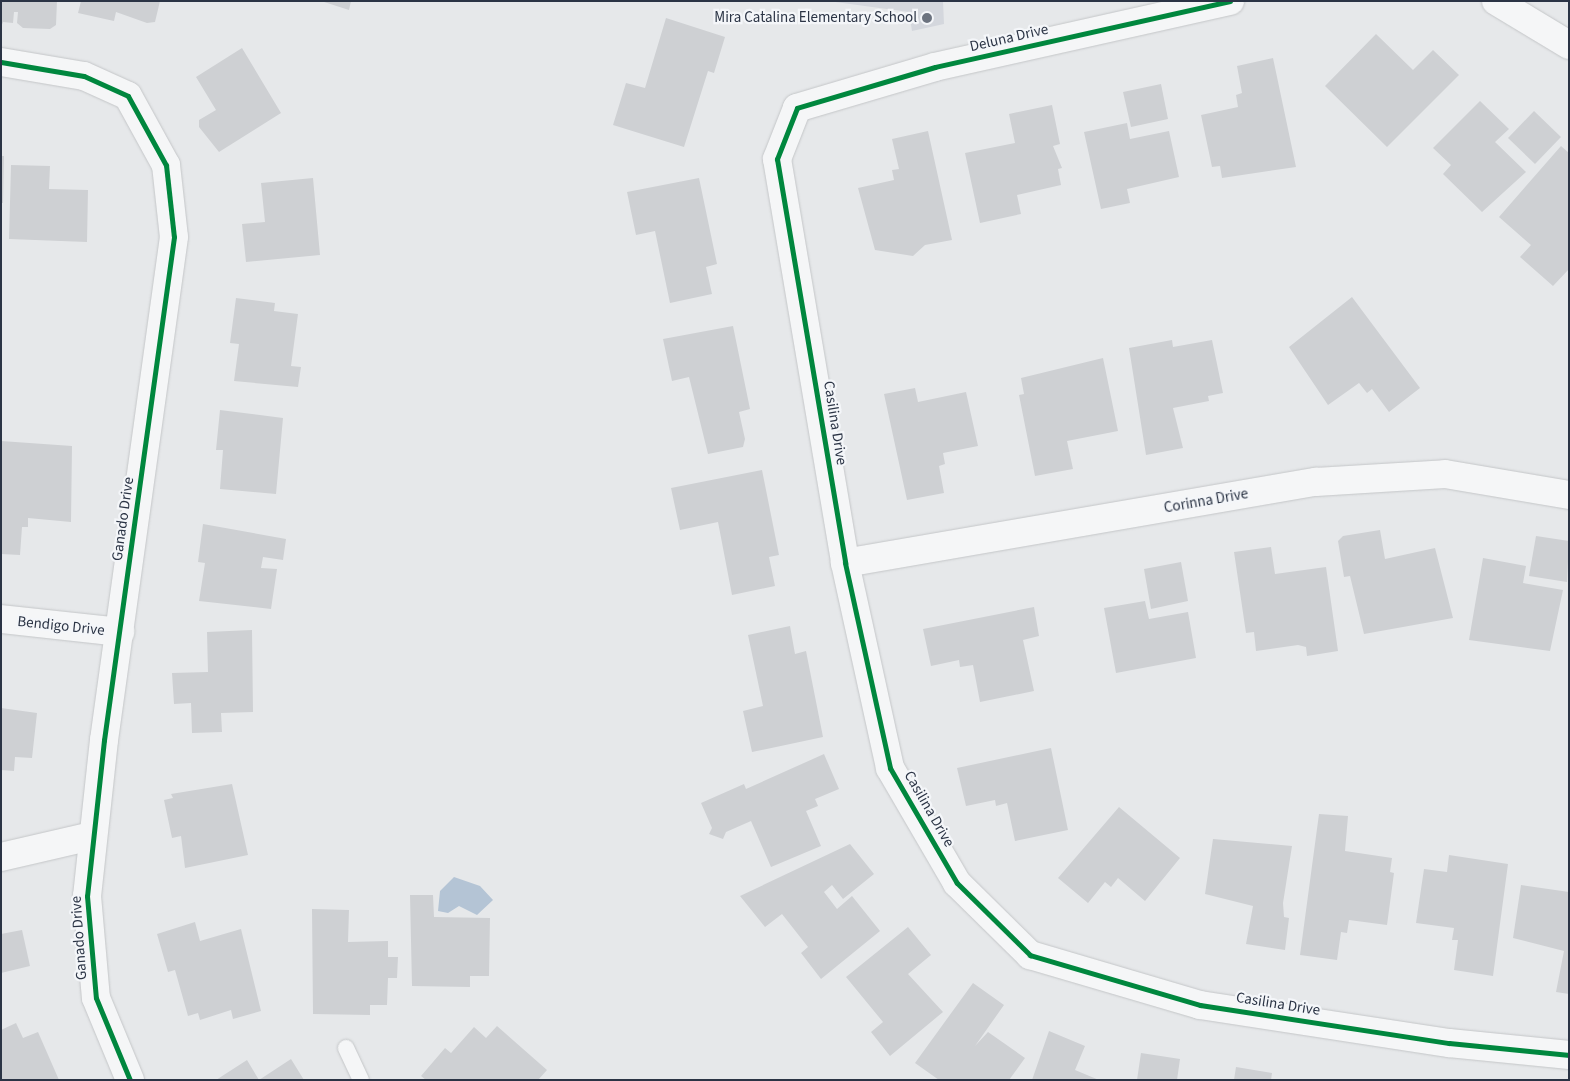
<!DOCTYPE html>
<style>
body{margin:0}
#map{position:relative;width:1570px;height:1081px;overflow:hidden;background:#e6e8ea;font-family:"Source Sans 3",sans-serif}
div>[style]{position:absolute}
.built>*{inset:0;background:#d4d7dd}
.water>*{inset:0;background:#b4c4d5}
.building>*{inset:0;background:#ced0d3}
.roads{filter:drop-shadow(0 0 1px #c4c6c8) drop-shadow(0 0 1px #c4c6c8)}
.service>*{height:16px;margin:-8px;padding:0 8px;transform-origin:8px;border-radius:8px;background:#f5f6f7}
.minor>*{height:28px;margin:-14px;padding:0 14px;transform-origin:14px;border-radius:14px;background:#f5f6f7}
.cycleway>*{height:5px;margin:-2.5px;padding:0 2.5px;transform-origin:2.5px;border-radius:2.5px;background:#00873e}
.dots>*{width:14px;height:14px;translate:-50% -50%;box-sizing:border-box;border:2px solid #f4f6f9;border-radius:50%}
span{translate:-50% -50%;white-space:nowrap;text-align:center;line-height:1.15;-webkit-text-stroke:4.5px #f4f6f9;paint-order:stroke}
.poi-label{font-size:15px;color:#2b3445}
.right{translate:-100% -50%;text-align:right}
.street-label{font-size:15px;color:#2b3445}
.frame{position:absolute;inset:0;border:2px solid #2b3445;pointer-events:none}
</style>
<div id="map">
<div class="built">
<i style="clip-path:polygon(828px 1px,943px 1px,944px 24px,912px 31px,909px 12px)"></i>
</div>
<div class="water">
<i style="clip-path:polygon(454px 877px,480px 886px,493px 900px,477px 915px,459px 906px,448px 913px,438px 911px,440px 891px)"></i>
</div>
<div class="building">
<i style="clip-path:polygon(1px 1px,57px 1px,56px 25px,50px 29px,23px 28px,17px 23px,18px 12px,14px 12px,13px 23px,3px 22px,1px 27px)"></i>
<i style="clip-path:polygon(81px 1px,160px 1px,155px 22px,147px 23px,116px 12px,114px 21px,78px 13px)"></i>
<i style="clip-path:polygon(321px 1px,351px 1px,349px 10px)"></i>
<i style="clip-path:polygon(666px 18px,725px 37px,714px 73px,708px 71px,684px 147px,613px 125px,626px 83px,645px 88px)"></i>
<i style="clip-path:polygon(1376px 34px,1413px 70px,1433px 50px,1459px 75px,1387px 147px,1325px 86px)"></i>
<i style="clip-path:polygon(242px 48px,281px 113px,219px 152px,199px 127px,199px 120px,216px 110px,196px 77px)"></i>
<i style="clip-path:polygon(1273px 58px,1296px 167px,1222px 178px,1220px 166px,1212px 167px,1201px 115px,1238px 107px,1236px 95px,1242px 93px,1237px 66px)"></i>
<i style="clip-path:polygon(1161px 84px,1168px 119px,1131px 127px,1123px 92px)"></i>
<i style="clip-path:polygon(1480px 101px,1509px 129px,1495px 142px,1526px 172px,1482px 212px,1443px 174px,1451px 165px,1433px 148px)"></i>
<i style="clip-path:polygon(1052px 105px,1060px 144px,1053px 146px,1062px 168px,1058px 169px,1061px 185px,1017px 195px,1021px 214px,980px 223px,965px 153px,1015px 143px,1009px 114px)"></i>
<i style="clip-path:polygon(1534px 111px,1561px 137px,1535px 164px,1508px 138px)"></i>
<i style="clip-path:polygon(1127px 123px,1130px 139px,1169px 131px,1179px 177px,1127px 189px,1130px 203px,1101px 209px,1084px 132px)"></i>
<i style="clip-path:polygon(928px 131px,952px 240px,925px 245px,913px 256px,875px 250px,858px 188px,894px 180px,892px 170px,899px 169px,892px 139px)"></i>
<i style="clip-path:polygon(1561px 146px,1569px 153px,1569px 269px,1553px 286px,1520px 257px,1531px 245px,1499px 217px)"></i>
<i style="clip-path:polygon(1px 156px,4px 156px,3px 203px,1px 203px)"></i>
<i style="clip-path:polygon(11px 165px,50px 166px,49px 189px,88px 190px,87px 242px,9px 239px)"></i>
<i style="clip-path:polygon(313px 178px,320px 255px,246px 262px,242px 224px,265px 222px,261px 183px)"></i>
<i style="clip-path:polygon(699px 178px,717px 264px,706px 267px,712px 294px,670px 303px,655px 231px,636px 235px,627px 192px)"></i>
<i style="clip-path:polygon(1352px 297px,1420px 388px,1389px 412px,1372px 389px,1367px 393px,1359px 383px,1328px 405px,1289px 347px)"></i>
<i style="clip-path:polygon(236px 298px,275px 303px,274px 311px,298px 314px,291px 366px,301px 367px,298px 387px,234px 381px,239px 344px,230px 343px)"></i>
<i style="clip-path:polygon(733px 326px,750px 409px,739px 412px,745px 439px,743px 447px,708px 454px,689px 377px,672px 381px,663px 339px)"></i>
<i style="clip-path:polygon(1172px 340px,1173px 347px,1212px 340px,1223px 393px,1208px 396px,1209px 401px,1173px 408px,1183px 448px,1146px 455px,1129px 348px)"></i>
<i style="clip-path:polygon(1103px 358px,1118px 431px,1067px 441px,1073px 469px,1035px 476px,1019px 395px,1024px 394px,1021px 378px)"></i>
<i style="clip-path:polygon(915px 388px,918px 402px,966px 392px,978px 446px,943px 453px,945px 464px,939px 466px,944px 493px,907px 500px,884px 394px)"></i>
<i style="clip-path:polygon(220px 410px,283px 418px,276px 494px,220px 489px,223px 450px,216px 450px)"></i>
<i style="clip-path:polygon(1px 441px,72px 446px,71px 522px,28px 518px,28px 527px,22px 527px,20px 555px,1px 554px)"></i>
<i style="clip-path:polygon(762px 470px,779px 555px,769px 557px,775px 586px,732px 595px,718px 522px,680px 530px,671px 488px)"></i>
<i style="clip-path:polygon(203px 524px,286px 539px,283px 560px,263px 557px,261px 568px,277px 569px,271px 609px,199px 601px,205px 563px,198px 562px)"></i>
<i style="clip-path:polygon(1380px 530px,1385px 559px,1435px 548px,1453px 618px,1364px 634px,1350px 576px,1344px 577px,1338px 541px,1343px 536px)"></i>
<i style="clip-path:polygon(1536px 536px,1569px 541px,1567px 582px,1529px 576px)"></i>
<i style="clip-path:polygon(1271px 547px,1275px 574px,1326px 567px,1338px 651px,1307px 656px,1306px 647px,1298px 645px,1256px 651px,1254px 632px,1246px 633px,1234px 552px)"></i>
<i style="clip-path:polygon(1483px 558px,1526px 566px,1523px 583px,1563px 590px,1550px 651px,1469px 640px)"></i>
<i style="clip-path:polygon(1181px 562px,1188px 601px,1151px 609px,1144px 569px)"></i>
<i style="clip-path:polygon(1145px 601px,1149px 619px,1188px 612px,1196px 658px,1116px 673px,1104px 608px)"></i>
<i style="clip-path:polygon(1034px 607px,1039px 636px,1023px 640px,1034px 691px,980px 702px,973px 665px,960px 667px,959px 660px,931px 666px,923px 629px)"></i>
<i style="clip-path:polygon(790px 626px,795px 654px,806px 651px,823px 737px,752px 752px,743px 711px,763px 706px,748px 635px)"></i>
<i style="clip-path:polygon(252px 630px,253px 712px,221px 713px,222px 732px,192px 733px,191px 703px,174px 704px,172px 673px,208px 672px,207px 632px)"></i>
<i style="clip-path:polygon(1px 708px,37px 713px,32px 758px,15px 757px,14px 771px,1px 770px)"></i>
<i style="clip-path:polygon(1051px 748px,1068px 830px,1015px 841px,1007px 803px,996px 806px,995px 800px,966px 806px,957px 768px)"></i>
<i style="clip-path:polygon(824px 754px,839px 789px,815px 799px,818px 806px,806px 811px,821px 846px,771px 867px,751px 821px,726px 832px,723px 839px,709px 834px,712px 828px,701px 803px,744px 784px,746px 789px)"></i>
<i style="clip-path:polygon(232px 784px,248px 855px,185px 868px,181px 836px,172px 838px,164px 800px,173px 798px,171px 794px)"></i>
<i style="clip-path:polygon(1119px 807px,1180px 858px,1145px 901px,1118px 878px,1111px 887px,1105px 882px,1088px 903px,1058px 878px)"></i>
<i style="clip-path:polygon(1319px 814px,1348px 816px,1345px 851px,1392px 858px,1390px 872px,1394px 873px,1387px 925px,1349px 920px,1347px 933px,1341px 932px,1337px 960px,1300px 955px)"></i>
<i style="clip-path:polygon(1213px 839px,1292px 846px,1283px 903px,1284px 917px,1289px 918px,1285px 950px,1246px 944px,1253px 906px,1205px 894px)"></i>
<i style="clip-path:polygon(850px 844px,874px 874px,843px 899px,832px 885px,824px 892px,837px 909px,852px 896px,880px 931px,821px 979px,801px 953px,808px 947px,782px 914px,765px 927px,740px 896px)"></i>
<i style="clip-path:polygon(1449px 855px,1508px 864px,1493px 976px,1454px 970px,1458px 940px,1452px 940px,1454px 928px,1416px 923px,1424px 869px,1447px 872px)"></i>
<i style="clip-path:polygon(1521px 885px,1569px 892px,1569px 994px,1556px 992px,1564px 951px,1513px 938px)"></i>
<i style="clip-path:polygon(410px 895px,433px 895px,434px 917px,490px 918px,489px 976px,470px 976px,470px 987px,412px 986px)"></i>
<i style="clip-path:polygon(312px 909px,349px 910px,348px 942px,388px 941px,388px 957px,398px 957px,397px 978px,388px 978px,387px 1005px,370px 1005px,370px 1015px,313px 1014px)"></i>
<i style="clip-path:polygon(195px 922px,200px 941px,241px 929px,261px 1011px,233px 1019px,231px 1010px,200px 1020px,198px 1013px,188px 1016px,175px 970px,168px 972px,157px 934px)"></i>
<i style="clip-path:polygon(908px 927px,931px 955px,908px 974px,943px 1012px,890px 1056px,871px 1032px,883px 1022px,846px 977px)"></i>
<i style="clip-path:polygon(22px 930px,30px 966px,1px 973px,1px 934px)"></i>
<i style="clip-path:polygon(973px 983px,1004px 1005px,975px 1046px,988px 1032px,1025px 1058px,1009px 1080px,939px 1080px,915px 1063px)"></i>
<i style="clip-path:polygon(16px 1023px,23px 1038px,38px 1032px,59px 1080px,1px 1080px,1px 1030px)"></i>
<i style="clip-path:polygon(497px 1026px,547px 1070px,538px 1080px,426px 1080px,421px 1076px,445px 1048px,451px 1053px,474px 1027px,486px 1038px)"></i>
<i style="clip-path:polygon(1049px 1031px,1085px 1046px,1075px 1070px,1099px 1080px,1032px 1080px)"></i>
<i style="clip-path:polygon(1141px 1053px,1180px 1059px,1177px 1080px,1137px 1080px)"></i>
<i style="clip-path:polygon(291px 1059px,304px 1080px,216px 1080px,247px 1060px,259px 1080px)"></i>
<i style="clip-path:polygon(1236px 1067px,1272px 1073px,1271px 1080px,1234px 1080px)"></i>
</div>
<div class="roads">
<div class="service">
<i style="left:346px;top:1048px;width:35px;rotate:65deg"></i>
</div>
<div class="minor">
<i style="left:1230px;top:1px;width:302px;rotate:167.4deg"></i>
<i style="left:935px;top:67px;width:144px;rotate:163.5deg"></i>
<i style="left:797px;top:108px;width:55px;rotate:111.4deg"></i>
<i style="left:777px;top:159px;width:410px;rotate:80.4deg"></i>
<i style="left:845px;top:563px;width:210px;rotate:77.6deg"></i>
<i style="left:890px;top:768px;width:133px;rotate:59.8deg"></i>
<i style="left:957px;top:883px;width:103px;rotate:44.6deg"></i>
<i style="left:1030px;top:955px;width:177px;rotate:16.4deg"></i>
<i style="left:1200px;top:1005px;width:252px;rotate:8.7deg"></i>
<i style="left:1449px;top:1043px;width:121px;rotate:5.7deg"></i>
<i style="left:1496px;top:1px;width:85px;rotate:31.1deg"></i>
<i style="left:1px;top:62px;width:84px;rotate:9.6deg"></i>
<i style="left:84px;top:76px;width:48px;rotate:24.4deg"></i>
<i style="left:128px;top:96px;width:79px;rotate:61.2deg"></i>
<i style="left:166px;top:165px;width:72px;rotate:83.7deg"></i>
<i style="left:174px;top:237px;width:508px;rotate:97.92deg"></i>
<i style="left:104px;top:740px;width:157px;rotate:96.2deg"></i>
<i style="left:87px;top:896px;width:102px;rotate:85deg"></i>
<i style="left:96px;top:998px;width:89px;rotate:67.5deg"></i>
<i style="left:845px;top:563px;width:478px;rotate:-9.8deg"></i>
<i style="left:1316px;top:482px;width:129px;rotate:-3.5deg"></i>
<i style="left:1445px;top:474px;width:126px;rotate:9.6deg"></i>
<i style="left:1px;top:619px;width:120px;rotate:6.2deg"></i>
<i style="left:1px;top:857px;width:93px;rotate:-13deg"></i>
</div>
</div>
<div class="cycleway">
<i style="left:1230px;top:1px;width:302px;rotate:167.4deg"></i>
<i style="left:935px;top:67px;width:144px;rotate:163.5deg"></i>
<i style="left:797px;top:108px;width:55px;rotate:111.4deg"></i>
<i style="left:777px;top:159px;width:410px;rotate:80.4deg"></i>
<i style="left:845px;top:563px;width:210px;rotate:77.6deg"></i>
<i style="left:890px;top:768px;width:133px;rotate:59.8deg"></i>
<i style="left:957px;top:883px;width:103px;rotate:44.6deg"></i>
<i style="left:1030px;top:955px;width:177px;rotate:16.4deg"></i>
<i style="left:1200px;top:1005px;width:252px;rotate:8.7deg"></i>
<i style="left:1449px;top:1043px;width:121px;rotate:5.7deg"></i>
<i style="left:1px;top:62px;width:84px;rotate:9.6deg"></i>
<i style="left:84px;top:76px;width:48px;rotate:24.4deg"></i>
<i style="left:128px;top:96px;width:79px;rotate:61.2deg"></i>
<i style="left:166px;top:165px;width:72px;rotate:83.7deg"></i>
<i style="left:174px;top:237px;width:508px;rotate:97.92deg"></i>
<i style="left:104px;top:740px;width:157px;rotate:96.2deg"></i>
<i style="left:87px;top:896px;width:102px;rotate:85deg"></i>
<i style="left:96px;top:998px;width:89px;rotate:67.5deg"></i>
</div>
<div class="dots">
<i style="left:927px;top:18px;background:#6c737f"></i>
</div>
<div class="poi-label">
<span class="right" style="left:917px;top:18px">Mira Catalina Elementary School</span>
</div>
<div class="street-label">
<span style="left:1009px;top:38px;rotate:-13deg">Deluna Drive</span>
<span style="left:835px;top:423px;rotate:81deg">Casilina Drive</span>
<span style="left:1206px;top:501px;rotate:-10deg">Corinna Drive</span>
<span style="left:123px;top:519px;rotate:-82deg">Ganado Drive</span>
<span style="left:61px;top:626px;rotate:6deg">Bendigo Drive</span>
<span style="left:929px;top:809px;rotate:60deg">Casilina Drive</span>
<span style="left:79px;top:938px;rotate:-94deg">Ganado Drive</span>
<span style="left:1278px;top:1004px;rotate:9deg">Casilina Drive</span>
</div>
<div class="frame"></div>
</div>
